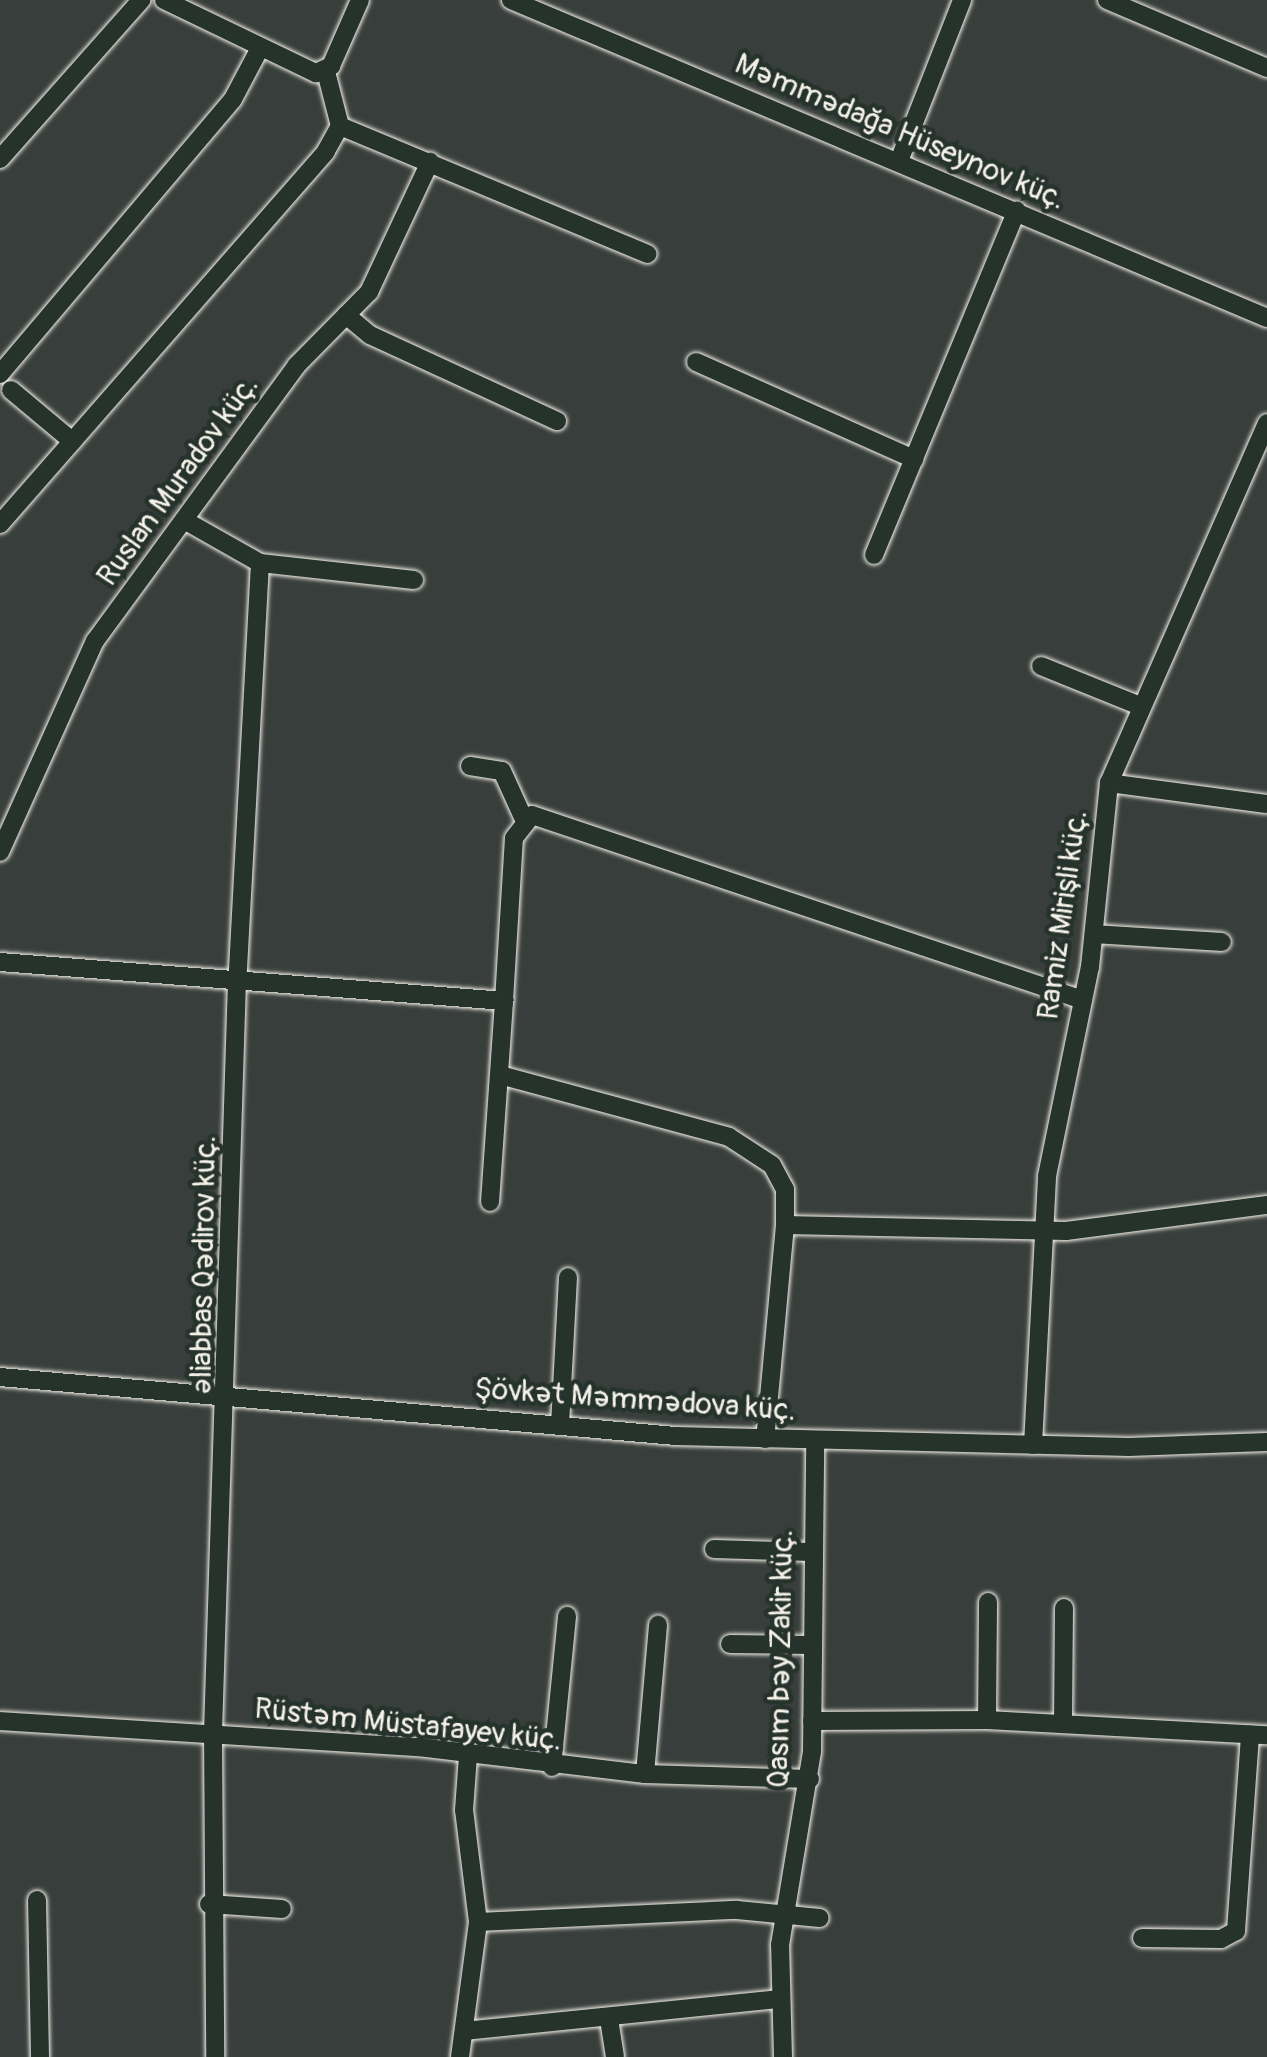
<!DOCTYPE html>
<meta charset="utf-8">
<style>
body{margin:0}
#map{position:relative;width:1267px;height:2057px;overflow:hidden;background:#383e3c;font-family:Pangolin,sans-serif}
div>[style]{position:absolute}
.roads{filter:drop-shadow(0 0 2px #f4f1e8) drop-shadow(0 0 2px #f4f1e8)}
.street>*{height:18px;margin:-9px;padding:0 9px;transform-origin:9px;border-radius:9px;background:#26332d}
span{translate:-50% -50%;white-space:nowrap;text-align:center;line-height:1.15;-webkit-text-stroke:9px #26332d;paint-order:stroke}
.street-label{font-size:30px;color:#f4f1e8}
</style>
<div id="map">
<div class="roads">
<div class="street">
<i style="left:164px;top:0;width:169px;rotate:25.7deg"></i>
<i style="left:316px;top:73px;width:17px;rotate:-25deg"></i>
<i style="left:331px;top:66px;width:72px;rotate:-66.3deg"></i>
<i style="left:511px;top:0;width:820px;rotate:22.81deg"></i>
<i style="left:1107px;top:0;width:174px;rotate:23deg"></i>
<i style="left:340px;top:126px;width:333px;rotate:22.6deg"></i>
<i style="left:0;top:159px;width:213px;rotate:-48.4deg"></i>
<i style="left:899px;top:161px;width:173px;rotate:-68.6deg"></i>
<i style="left:346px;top:315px;width:31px;rotate:40deg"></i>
<i style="left:370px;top:335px;width:206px;rotate:24.7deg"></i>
<i style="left:696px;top:362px;width:239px;rotate:24deg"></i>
<i style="left:0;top:374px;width:360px;rotate:-49.7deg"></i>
<i style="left:233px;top:99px;width:58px;rotate:-62.1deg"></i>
<i style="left:11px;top:390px;width:80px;rotate:39.9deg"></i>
<i style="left:184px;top:520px;width:87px;rotate:29.5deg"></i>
<i style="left:260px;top:563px;width:419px;rotate:93.1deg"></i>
<i style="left:237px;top:981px;width:753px;rotate:91.83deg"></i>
<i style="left:213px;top:1734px;width:323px;rotate:89.6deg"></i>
<i style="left:0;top:524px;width:495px;rotate:-48.8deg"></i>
<i style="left:326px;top:151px;width:29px;rotate:-61deg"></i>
<i style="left:340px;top:126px;width:56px;rotate:-104.5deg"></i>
<i style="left:874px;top:555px;width:373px;rotate:-67.5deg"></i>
<i style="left:260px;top:563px;width:155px;rotate:6.3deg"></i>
<i style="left:1041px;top:666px;width:107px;rotate:22deg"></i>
<i style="left:470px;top:766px;width:32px;rotate:9deg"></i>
<i style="left:502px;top:771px;width:51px;rotate:65.5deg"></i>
<i style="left:1109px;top:783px;width:159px;rotate:7.6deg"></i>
<i style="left:0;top:852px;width:231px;rotate:-65.8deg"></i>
<i style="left:95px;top:641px;width:341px;rotate:-53.8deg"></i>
<i style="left:296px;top:366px;width:104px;rotate:-45.4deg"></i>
<i style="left:369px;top:292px;width:144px;rotate:-64.9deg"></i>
<i style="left:1094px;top:934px;width:128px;rotate:3.6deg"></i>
<i style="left:0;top:962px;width:506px;rotate:4.42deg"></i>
<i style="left:504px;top:1001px;width:163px;rotate:-86.5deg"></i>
<i style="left:514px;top:838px;width:29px;rotate:-52deg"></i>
<i style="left:532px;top:815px;width:581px;rotate:18.56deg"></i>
<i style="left:500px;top:1075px;width:237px;rotate:15.1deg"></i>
<i style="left:729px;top:1137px;width:51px;rotate:33.1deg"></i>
<i style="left:772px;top:1165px;width:27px;rotate:62deg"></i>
<i style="left:785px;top:1189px;width:36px;rotate:90deg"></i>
<i style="left:785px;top:1225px;width:215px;rotate:95.3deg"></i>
<i style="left:490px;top:1202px;width:201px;rotate:-86deg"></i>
<i style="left:785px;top:1225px;width:281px;rotate:1.2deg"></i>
<i style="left:1066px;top:1231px;width:203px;rotate:-7.4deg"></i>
<i style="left:0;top:1377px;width:679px;rotate:4.99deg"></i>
<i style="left:676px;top:1436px;width:453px;rotate:1.4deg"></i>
<i style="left:1129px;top:1447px;width:138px;rotate:-2.1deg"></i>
<i style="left:560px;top:1425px;width:148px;rotate:-86.9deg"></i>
<i style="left:1033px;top:1445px;width:269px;rotate:-87deg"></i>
<i style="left:1047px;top:1176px;width:213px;rotate:-78.4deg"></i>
<i style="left:1090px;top:967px;width:185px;rotate:-84.1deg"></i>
<i style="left:1109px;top:783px;width:393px;rotate:-66.3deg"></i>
<i style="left:714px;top:1549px;width:96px;rotate:1.8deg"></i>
<i style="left:730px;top:1644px;width:81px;rotate:0.7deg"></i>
<i style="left:987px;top:1720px;width:118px;rotate:-89.5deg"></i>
<i style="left:0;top:1721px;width:419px;rotate:3.6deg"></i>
<i style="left:418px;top:1747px;width:229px;rotate:6.8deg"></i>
<i style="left:645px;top:1774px;width:165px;rotate:1.7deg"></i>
<i style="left:812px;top:1721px;width:175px;rotate:-0.3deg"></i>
<i style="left:987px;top:1720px;width:280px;rotate:3.1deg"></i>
<i style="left:1063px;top:1722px;width:114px;rotate:-89.5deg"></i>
<i style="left:552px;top:1767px;width:152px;rotate:-84.3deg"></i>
<i style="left:645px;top:1774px;width:150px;rotate:-85deg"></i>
<i style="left:37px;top:1900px;width:157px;rotate:88.9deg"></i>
<i style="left:209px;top:1904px;width:73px;rotate:3.9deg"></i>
<i style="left:478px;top:1922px;width:259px;rotate:-2.7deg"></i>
<i style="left:737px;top:1910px;width:83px;rotate:5.5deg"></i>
<i style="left:1142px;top:1938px;width:79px;rotate:0.7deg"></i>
<i style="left:1221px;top:1939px;width:17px;rotate:-28deg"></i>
<i style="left:1236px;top:1931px;width:197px;rotate:-85.9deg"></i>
<i style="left:609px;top:2019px;width:38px;rotate:81deg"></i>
<i style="left:464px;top:2031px;width:318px;rotate:-5.8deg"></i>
<i style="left:460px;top:2057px;width:136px;rotate:-82.4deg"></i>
<i style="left:478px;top:1922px;width:113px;rotate:-97.1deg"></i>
<i style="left:464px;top:1810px;width:55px;rotate:-85.8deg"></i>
<i style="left:783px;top:2057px;width:112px;rotate:-91.5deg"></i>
<i style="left:780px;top:1945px;width:197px;rotate:-80.6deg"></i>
<i style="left:812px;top:1751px;width:311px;rotate:-89.4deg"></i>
</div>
</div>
<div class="street-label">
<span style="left:900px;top:132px;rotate:23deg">Məmmədağa Hüseynov küç.</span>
<span style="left:178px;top:481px;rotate:-54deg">Ruslan Muradov küç.</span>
<span style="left:1063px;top:915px;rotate:-82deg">Ramiz Mirişli küç.</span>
<span style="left:204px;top:1265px;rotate:-89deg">Əliabbas Qədirov küç.</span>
<span style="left:635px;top:1400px;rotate:4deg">Şövkət Məmmədova küç.</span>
<span style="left:781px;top:1659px;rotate:-89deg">Qasım bəy Zakir küç.</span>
<span style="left:408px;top:1725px;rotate:6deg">Rüstəm Müstafayev küç.</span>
</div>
</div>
